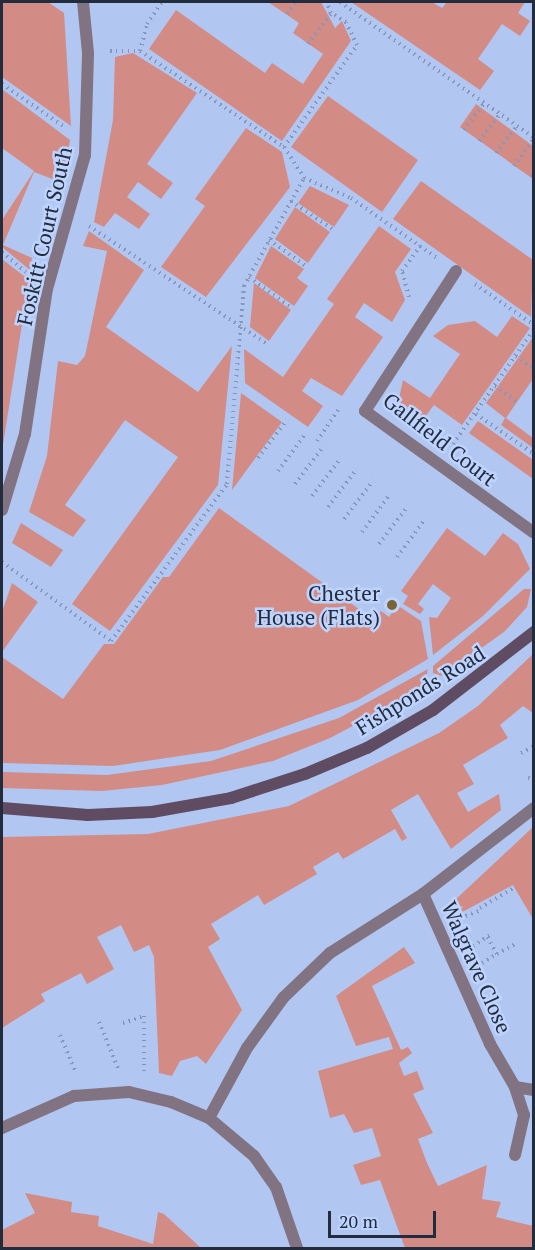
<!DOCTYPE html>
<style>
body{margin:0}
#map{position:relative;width:535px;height:1250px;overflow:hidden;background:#b1c7f1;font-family:"PT Serif",serif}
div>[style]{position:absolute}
.green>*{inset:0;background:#d38b86}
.path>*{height:4px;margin-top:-2px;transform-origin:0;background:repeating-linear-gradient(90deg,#8597b9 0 1.5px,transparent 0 6px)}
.street>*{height:12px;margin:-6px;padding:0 6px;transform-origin:6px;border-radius:6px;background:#827383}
.secondary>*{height:12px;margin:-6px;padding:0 6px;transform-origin:6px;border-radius:6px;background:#604c62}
.dots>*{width:16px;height:16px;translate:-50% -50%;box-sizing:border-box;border:3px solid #bed4ff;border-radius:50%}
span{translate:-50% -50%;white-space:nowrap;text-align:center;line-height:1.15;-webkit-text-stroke:5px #bed4ff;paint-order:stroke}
.street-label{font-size:21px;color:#232c3c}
.poi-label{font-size:21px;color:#232c3c}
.right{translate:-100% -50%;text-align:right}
.frame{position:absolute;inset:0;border:3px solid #232c3c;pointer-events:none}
.scale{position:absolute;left:328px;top:1211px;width:108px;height:27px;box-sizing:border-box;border:3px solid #232c3c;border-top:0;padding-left:8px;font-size:18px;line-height:21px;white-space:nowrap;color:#232c3c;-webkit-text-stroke:4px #bed4ff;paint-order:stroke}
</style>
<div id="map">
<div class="green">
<i style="clip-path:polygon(2px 2px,48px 2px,64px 13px,71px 126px,2px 77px)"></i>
<i style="clip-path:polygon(268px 2px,321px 2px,335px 28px,342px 21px,351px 41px,282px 141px,149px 49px,176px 10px,265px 73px,272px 63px,303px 84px,323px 54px,293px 33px,299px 23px)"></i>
<i style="clip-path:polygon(351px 2px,432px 2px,442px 8px,447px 2px,525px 2px,518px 13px,530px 21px,520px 36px,502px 24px,478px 59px,494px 71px,480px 90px)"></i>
<i style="clip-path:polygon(133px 53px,197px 93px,147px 164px,173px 183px,161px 199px,138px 182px,127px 197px,150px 214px,139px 229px,115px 213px,104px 227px,94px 222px,113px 120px,115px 57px)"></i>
<i style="clip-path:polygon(2px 89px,70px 140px,63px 183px,34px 172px,3px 245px,32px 258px,30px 270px,2px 247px,2px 220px,34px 171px,2px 148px)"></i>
<i style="clip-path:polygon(328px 96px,418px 160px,382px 212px,291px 147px)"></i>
<i style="clip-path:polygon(476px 104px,533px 146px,533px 179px,460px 127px)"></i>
<i style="clip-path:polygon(246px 128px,282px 152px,290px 187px,206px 297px,161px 267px,205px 206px,195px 199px)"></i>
<i style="clip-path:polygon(421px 181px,533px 260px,531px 317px,393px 219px)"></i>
<i style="clip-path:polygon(310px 186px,349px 205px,334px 227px,298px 203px)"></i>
<i style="clip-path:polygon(295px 207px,330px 232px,308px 263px,275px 239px)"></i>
<i style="clip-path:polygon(379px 226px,411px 249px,395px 272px,405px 300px,392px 322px,364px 303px,355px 317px,383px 337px,342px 396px,311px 378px,302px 391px,323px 406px,308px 427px,245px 383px,244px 349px,283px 377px,334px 304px,327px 299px)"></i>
<i style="clip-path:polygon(89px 231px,144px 270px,106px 327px,198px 392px,232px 346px,218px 485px,110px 631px,72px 604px,178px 457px,125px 420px,65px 505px,86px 520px,73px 537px,29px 512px,47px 456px,58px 361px,77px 365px,85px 356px,107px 251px,83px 246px)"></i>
<i style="clip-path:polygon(271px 246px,304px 269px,297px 278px,308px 286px,294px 306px,255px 278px)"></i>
<i style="clip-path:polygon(2px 259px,29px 280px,2px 451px)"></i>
<i style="clip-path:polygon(254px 283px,291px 310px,269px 341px,250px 327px)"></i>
<i style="clip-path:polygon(512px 316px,530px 328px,462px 425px,434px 405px,415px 430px,408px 426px,398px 403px,403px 380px,430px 398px,460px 354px,433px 336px,448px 325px,475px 321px,497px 337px)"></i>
<i style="clip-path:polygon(533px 337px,533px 379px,506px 418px,533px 438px,533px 448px,501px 425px,505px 418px,486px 403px)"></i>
<i style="clip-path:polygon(241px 393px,282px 422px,232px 490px)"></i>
<i style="clip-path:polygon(478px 421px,533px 460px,533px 479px,469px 433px)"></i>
<i style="clip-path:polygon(219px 508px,374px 620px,381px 611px,389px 617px,397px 605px,421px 621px,428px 659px,358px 700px,220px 750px,113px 766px,2px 763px,2px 657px,63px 699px,104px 644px,114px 644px,163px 577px,169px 577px)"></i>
<i style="clip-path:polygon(21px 523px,63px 550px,51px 567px,12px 543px)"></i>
<i style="clip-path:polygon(447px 528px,485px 556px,503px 533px,518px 544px,530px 569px,483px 616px,433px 655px,429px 617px,437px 618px,451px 598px,433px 584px,418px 604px,424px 609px,420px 614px,403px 604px,408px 596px,401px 591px)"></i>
<i style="clip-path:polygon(12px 583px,38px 602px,2px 652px,2px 612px)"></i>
<i style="clip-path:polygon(524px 589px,531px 589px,527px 607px,504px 632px,442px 676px,433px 673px,433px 666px)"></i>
<i style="clip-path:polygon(533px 654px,533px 713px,523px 706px,500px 725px,508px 738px,463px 765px,474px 784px,457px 793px,468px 812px,499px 794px,501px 810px,451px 849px,418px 794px,391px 810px,407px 838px,402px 841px,395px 829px,343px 859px,338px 852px,313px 867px,317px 874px,264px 905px,258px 895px,211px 924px,220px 939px,208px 947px,242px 1010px,206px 1064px,197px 1056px,180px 1061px,172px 1076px,159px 1073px,154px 957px,149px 945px,134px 952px,121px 925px,97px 937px,114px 969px,87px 984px,81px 973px,60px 984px,41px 994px,45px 1001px,2px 1028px,2px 837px,148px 834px,289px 806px,439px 733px,478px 706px)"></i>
<i style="clip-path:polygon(428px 669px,423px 689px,330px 738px,273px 761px,162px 785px,102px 791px,2px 788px,2px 772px,107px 775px,211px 761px,339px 718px)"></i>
<i style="clip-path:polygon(533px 827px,533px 919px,513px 885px,451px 918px,455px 900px)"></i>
<i style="clip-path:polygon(404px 947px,415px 963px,372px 986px,401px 1050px,408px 1047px,412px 1053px,399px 1063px,404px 1076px,417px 1071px,424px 1089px,413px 1094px,433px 1133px,418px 1139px,427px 1163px,438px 1186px,487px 1165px,482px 1199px,501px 1202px,496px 1217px,533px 1226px,533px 1248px,405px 1248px,380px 1180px,361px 1185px,353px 1165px,381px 1156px,372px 1128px,354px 1133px,344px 1114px,330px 1118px,318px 1071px,393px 1049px,389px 1037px,356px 1046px,336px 996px)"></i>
<i style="clip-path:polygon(25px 1193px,72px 1202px,71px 1212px,99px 1216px,98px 1226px,153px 1244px,158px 1212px,164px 1214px,201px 1248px,2px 1248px,2px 1230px,35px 1213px)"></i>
</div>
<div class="path">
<i style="left:340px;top:2px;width:237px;rotate:35deg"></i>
<i style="left:287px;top:14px;width:15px;rotate:-53deg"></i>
<i style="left:308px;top:44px;width:39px;rotate:-53deg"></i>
<i style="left:110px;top:51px;width:30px"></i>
<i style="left:140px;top:51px;width:173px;rotate:33.7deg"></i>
<i style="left:284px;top:147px;width:37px;rotate:57deg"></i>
<i style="left:304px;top:178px;width:51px;rotate:23.1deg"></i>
<i style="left:351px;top:198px;width:105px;rotate:34.9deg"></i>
<i style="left:140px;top:51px;width:28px;rotate:-75deg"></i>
<i style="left:147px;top:24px;width:27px;rotate:-56deg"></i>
<i style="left:2px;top:84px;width:74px;rotate:34.5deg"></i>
<i style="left:464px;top:130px;width:35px;rotate:-53deg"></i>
<i style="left:479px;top:141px;width:36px;rotate:-52deg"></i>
<i style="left:284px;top:147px;width:125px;rotate:-54.4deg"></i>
<i style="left:357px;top:45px;width:25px;rotate:-116deg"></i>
<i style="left:346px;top:22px;width:17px;rotate:-149deg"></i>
<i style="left:331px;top:13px;width:12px;rotate:-114deg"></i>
<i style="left:496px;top:153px;width:34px;rotate:-52deg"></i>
<i style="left:514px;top:166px;width:34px;rotate:-54deg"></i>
<i style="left:531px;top:177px;width:4px;rotate:-45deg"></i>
<i style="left:291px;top:201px;width:50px;rotate:34.3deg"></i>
<i style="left:89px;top:226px;width:214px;rotate:33.5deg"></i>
<i style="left:269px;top:240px;width:45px;rotate:35.1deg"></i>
<i style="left:2px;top:252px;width:31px;rotate:40deg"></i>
<i style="left:249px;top:277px;width:53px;rotate:35.8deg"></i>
<i style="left:475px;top:284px;width:72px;rotate:34.8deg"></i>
<i style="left:409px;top:297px;width:27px;rotate:-105deg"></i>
<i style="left:402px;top:271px;width:31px;rotate:-54deg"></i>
<i style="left:516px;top:356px;width:22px;rotate:36deg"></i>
<i style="left:495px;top:386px;width:27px;rotate:36deg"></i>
<i style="left:476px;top:414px;width:70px;rotate:34.6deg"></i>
<i style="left:317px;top:441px;width:41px;rotate:-55.9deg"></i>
<i style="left:453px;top:444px;width:141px;rotate:-54.8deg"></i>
<i style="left:258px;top:458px;width:48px;rotate:-52.7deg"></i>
<i style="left:278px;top:471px;width:47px;rotate:-53.6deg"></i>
<i style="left:295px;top:484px;width:48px;rotate:-52.7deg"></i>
<i style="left:312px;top:496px;width:48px;rotate:-52.7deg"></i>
<i style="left:328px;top:507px;width:46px;rotate:-52.9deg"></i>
<i style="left:344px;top:519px;width:48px;rotate:-52.7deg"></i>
<i style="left:362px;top:532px;width:47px;rotate:-53.6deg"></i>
<i style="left:379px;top:544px;width:48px;rotate:-52.7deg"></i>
<i style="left:397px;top:557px;width:47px;rotate:-53.6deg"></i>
<i style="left:2px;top:562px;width:135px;rotate:35.9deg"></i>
<i style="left:111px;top:641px;width:195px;rotate:-53.5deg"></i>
<i style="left:227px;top:484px;width:199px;rotate:-85.1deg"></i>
<i style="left:244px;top:286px;width:124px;rotate:-60.9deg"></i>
<i style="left:521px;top:753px;width:15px;rotate:-28deg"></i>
<i style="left:528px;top:778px;width:6px;rotate:9deg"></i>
<i style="left:480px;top:908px;width:41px;rotate:-31deg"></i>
<i style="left:460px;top:918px;width:23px;rotate:-20deg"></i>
<i style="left:473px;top:946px;width:20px;rotate:-33deg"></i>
<i style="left:497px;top:954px;width:21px;rotate:-29deg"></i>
<i style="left:482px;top:963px;width:17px;rotate:-31deg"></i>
<i style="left:497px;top:954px;width:20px;rotate:-120deg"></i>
<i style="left:99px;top:1022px;width:50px;rotate:67.6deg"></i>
<i style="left:123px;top:1023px;width:22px;rotate:-18deg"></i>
<i style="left:144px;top:1016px;width:55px;rotate:90deg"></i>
<i style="left:60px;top:1035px;width:39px;rotate:67deg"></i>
</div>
<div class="street">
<i style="left:456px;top:271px;width:167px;rotate:123deg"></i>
<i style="left:365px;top:411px;width:208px;rotate:35.8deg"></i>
<i style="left:2px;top:510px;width:79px;rotate:-73.2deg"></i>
<i style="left:25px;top:434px;width:147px;rotate:-81.4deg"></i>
<i style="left:47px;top:289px;width:139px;rotate:-74.2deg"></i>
<i style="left:85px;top:155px;width:102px;rotate:-88.3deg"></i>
<i style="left:88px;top:53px;width:51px;rotate:-95.6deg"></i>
<i style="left:423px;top:894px;width:164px;rotate:65.9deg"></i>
<i style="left:490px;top:1044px;width:50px;rotate:59.8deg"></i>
<i style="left:515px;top:1087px;width:19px;rotate:9deg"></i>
<i style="left:209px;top:1118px;width:80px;rotate:-61.5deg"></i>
<i style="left:247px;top:1048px;width:62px;rotate:-54.2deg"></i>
<i style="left:283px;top:998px;width:65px;rotate:-43.8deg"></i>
<i style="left:330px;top:953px;width:110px;rotate:-32.4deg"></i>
<i style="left:423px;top:894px;width:140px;rotate:-37.8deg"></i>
<i style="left:2px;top:1128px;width:79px;rotate:-24deg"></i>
<i style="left:74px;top:1096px;width:55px;rotate:-4.2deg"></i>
<i style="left:129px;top:1092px;width:43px;rotate:13.4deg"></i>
<i style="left:171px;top:1102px;width:41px;rotate:22.8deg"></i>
<i style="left:209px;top:1118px;width:59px;rotate:40.2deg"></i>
<i style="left:254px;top:1156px;width:38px;rotate:55deg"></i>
<i style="left:276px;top:1187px;width:65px;rotate:71deg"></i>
<i style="left:515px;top:1155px;width:41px;rotate:-77.3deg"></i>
<i style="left:524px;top:1115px;width:29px;rotate:-108deg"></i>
</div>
<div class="secondary">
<i style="left:2px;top:808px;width:86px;rotate:4.7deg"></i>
<i style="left:88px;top:815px;width:64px;rotate:-2.7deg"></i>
<i style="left:152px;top:812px;width:80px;rotate:-10deg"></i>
<i style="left:231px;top:798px;width:78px;rotate:-18deg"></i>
<i style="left:305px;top:774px;width:67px;rotate:-22.8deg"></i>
<i style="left:367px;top:748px;width:76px;rotate:-29.9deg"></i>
<i style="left:433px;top:710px;width:128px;rotate:-37.7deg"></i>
</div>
<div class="dots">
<i style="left:392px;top:605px;background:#7b6434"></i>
</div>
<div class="street-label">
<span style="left:44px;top:236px;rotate:-77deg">Foskitt Court South</span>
<span style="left:440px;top:439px;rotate:38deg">Gallfield Court</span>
<span style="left:420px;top:690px;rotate:-32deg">Fishponds Road</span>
<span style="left:477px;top:967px;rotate:66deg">Walgrave Close</span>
</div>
<div class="poi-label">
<span class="right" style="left:380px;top:605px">Chester<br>House (Flats)</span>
</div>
<div class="frame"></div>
<div class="scale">20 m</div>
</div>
